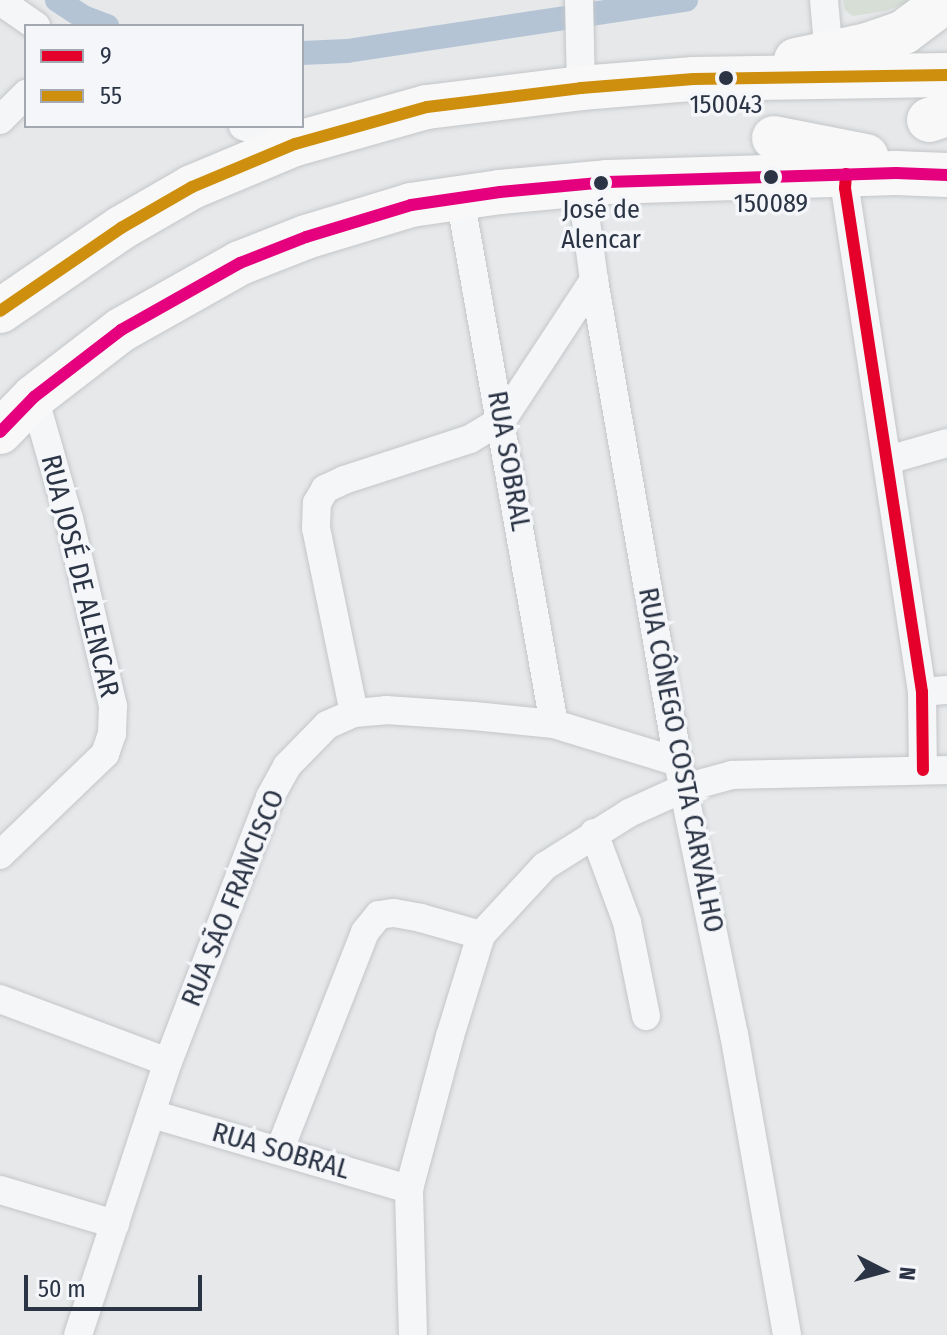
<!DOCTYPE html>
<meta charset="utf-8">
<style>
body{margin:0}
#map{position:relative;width:947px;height:1335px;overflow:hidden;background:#e6e8ea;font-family:"Fira Sans Condensed",sans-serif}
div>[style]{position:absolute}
.green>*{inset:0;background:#d6ded6}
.canal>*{height:24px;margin:-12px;padding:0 12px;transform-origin:12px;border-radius:12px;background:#b4c4d5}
.roads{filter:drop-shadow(0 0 2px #c4c6c8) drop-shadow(0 0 2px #c4c6c8)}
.street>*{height:28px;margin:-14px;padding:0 14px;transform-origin:14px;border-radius:14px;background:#f5f6f7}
.highway>*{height:44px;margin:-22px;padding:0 22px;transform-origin:22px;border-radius:22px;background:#f8f8f8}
.bus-1>*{height:12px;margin:-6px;padding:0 6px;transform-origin:6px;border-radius:6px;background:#e4002b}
.bus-2>*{height:12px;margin:-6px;padding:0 6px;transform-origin:6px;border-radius:6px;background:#ce8f0e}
.bus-3>*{height:12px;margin:-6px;padding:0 6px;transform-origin:6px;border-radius:6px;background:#e5007d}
.dots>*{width:22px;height:22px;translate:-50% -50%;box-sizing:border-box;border:4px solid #f4f6f9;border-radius:50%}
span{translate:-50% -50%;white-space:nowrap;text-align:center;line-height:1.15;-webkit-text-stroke:7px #f4f6f9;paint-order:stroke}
.bus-label{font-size:26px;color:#2b3445}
.street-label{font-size:28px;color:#2b3445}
.legend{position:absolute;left:24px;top:24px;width:280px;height:104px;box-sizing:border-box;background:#f4f6f9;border:2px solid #a4a8b1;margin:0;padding:10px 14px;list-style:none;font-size:24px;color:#2b3445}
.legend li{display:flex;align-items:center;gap:16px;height:40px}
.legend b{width:40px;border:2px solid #a4a8b1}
.north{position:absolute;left:843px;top:1231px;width:80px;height:80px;-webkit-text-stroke:6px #f4f6f9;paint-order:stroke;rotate:96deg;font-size:22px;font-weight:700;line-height:32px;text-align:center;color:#2b3445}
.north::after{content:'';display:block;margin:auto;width:28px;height:36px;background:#2b3445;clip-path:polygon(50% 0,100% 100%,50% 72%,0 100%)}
.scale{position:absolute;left:24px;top:1275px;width:178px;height:36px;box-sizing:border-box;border:4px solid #2b3445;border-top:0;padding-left:10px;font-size:24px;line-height:28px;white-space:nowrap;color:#2b3445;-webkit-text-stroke:6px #f4f6f9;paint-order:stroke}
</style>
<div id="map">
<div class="green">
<i style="clip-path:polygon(843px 0,913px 0,885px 11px,853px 16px,845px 10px)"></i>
</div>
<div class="canal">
<i style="left:57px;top:0;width:31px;rotate:33deg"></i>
<i style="left:83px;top:17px;width:26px;rotate:21deg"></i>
<i style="left:302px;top:53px;width:45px;rotate:-2.5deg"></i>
<i style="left:347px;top:51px;width:343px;rotate:-8.6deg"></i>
</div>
<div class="roads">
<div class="street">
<i style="left:579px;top:0;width:88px;rotate:88.7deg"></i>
<i style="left:824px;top:0;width:67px;rotate:84.9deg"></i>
<i style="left:0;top:1px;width:44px;rotate:34.8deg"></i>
<i style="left:0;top:120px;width:37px;rotate:-45deg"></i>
<i style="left:243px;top:126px;width:55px;rotate:19.1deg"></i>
<i style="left:846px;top:174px;width:14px;rotate:94deg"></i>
<i style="left:845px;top:188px;width:510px;rotate:81.31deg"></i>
<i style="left:922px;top:692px;width:78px;rotate:89.3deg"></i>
<i style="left:581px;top:184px;width:97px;rotate:82.3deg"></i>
<i style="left:594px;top:280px;width:489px;rotate:80.1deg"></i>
<i style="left:678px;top:762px;width:278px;rotate:78.4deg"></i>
<i style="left:734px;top:1034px;width:306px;rotate:80deg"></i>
<i style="left:460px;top:198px;width:534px;rotate:79.87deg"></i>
<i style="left:888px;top:460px;width:61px;rotate:-16.1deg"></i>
<i style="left:922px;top:692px;width:25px;rotate:-5deg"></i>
<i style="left:354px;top:713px;width:189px;rotate:-101.6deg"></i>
<i style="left:316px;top:528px;width:25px;rotate:-88deg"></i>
<i style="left:317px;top:503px;width:16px;rotate:-60deg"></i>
<i style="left:325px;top:489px;width:21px;rotate:-25deg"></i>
<i style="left:344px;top:480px;width:133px;rotate:-18deg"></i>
<i style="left:470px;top:439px;width:37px;rotate:-31deg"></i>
<i style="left:502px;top:420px;width:168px;rotate:-56.7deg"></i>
<i style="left:594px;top:833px;width:95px;rotate:69.7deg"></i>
<i style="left:627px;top:922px;width:96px;rotate:78.6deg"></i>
<i style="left:0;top:855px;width:146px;rotate:-43.9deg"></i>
<i style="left:105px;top:754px;width:21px;rotate:-71deg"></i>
<i style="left:112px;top:734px;width:28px;rotate:-88deg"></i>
<i style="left:113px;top:706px;width:192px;rotate:-103.2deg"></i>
<i style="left:69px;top:519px;width:127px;rotate:-106deg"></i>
<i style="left:0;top:999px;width:179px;rotate:20.6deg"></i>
<i style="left:152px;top:1114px;width:268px;rotate:16.3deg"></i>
<i style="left:280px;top:1149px;width:233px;rotate:-68.6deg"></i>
<i style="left:365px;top:932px;width:22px;rotate:-51deg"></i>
<i style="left:379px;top:915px;width:15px;rotate:-8deg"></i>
<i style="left:394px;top:913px;width:27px;rotate:10deg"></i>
<i style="left:421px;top:918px;width:62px;rotate:15.8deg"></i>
<i style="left:0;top:1190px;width:120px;rotate:16.5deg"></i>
<i style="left:78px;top:1335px;width:287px;rotate:-71.8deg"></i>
<i style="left:168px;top:1062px;width:284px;rotate:-68.9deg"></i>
<i style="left:270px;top:797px;width:35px;rotate:-61deg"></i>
<i style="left:287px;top:766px;width:57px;rotate:-45.7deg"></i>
<i style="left:327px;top:725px;width:30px;rotate:-24deg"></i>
<i style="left:354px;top:713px;width:32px;rotate:-5deg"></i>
<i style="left:386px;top:710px;width:88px;rotate:3.9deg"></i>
<i style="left:474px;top:716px;width:80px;rotate:5.7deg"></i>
<i style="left:554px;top:724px;width:130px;rotate:17deg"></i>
<i style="left:413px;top:1335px;width:146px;rotate:-91.6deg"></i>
<i style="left:409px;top:1189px;width:158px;rotate:-75deg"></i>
<i style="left:450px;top:1036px;width:106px;rotate:-72.9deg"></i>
<i style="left:481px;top:935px;width:94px;rotate:-47.2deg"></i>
<i style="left:545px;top:866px;width:99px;rotate:-32.2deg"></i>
<i style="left:629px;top:813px;width:60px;rotate:-24.4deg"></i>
<i style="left:684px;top:788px;width:50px;rotate:-15.2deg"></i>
<i style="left:732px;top:775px;width:215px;rotate:-1.3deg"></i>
</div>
<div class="highway">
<i style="left:796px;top:60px;width:73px;rotate:-11.9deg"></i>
<i style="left:867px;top:45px;width:39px;rotate:-19deg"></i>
<i style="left:904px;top:32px;width:54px;rotate:-36.7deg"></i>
<i style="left:929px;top:120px;width:19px;rotate:-18deg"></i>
<i style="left:774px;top:138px;width:94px;rotate:11.1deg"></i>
<i style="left:0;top:311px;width:147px;rotate:-34.4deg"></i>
<i style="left:121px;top:228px;width:82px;rotate:-30deg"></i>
<i style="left:192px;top:187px;width:112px;rotate:-22.7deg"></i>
<i style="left:295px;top:144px;width:137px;rotate:-15.7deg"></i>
<i style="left:427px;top:107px;width:155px;rotate:-7deg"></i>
<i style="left:581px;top:88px;width:113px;rotate:-4.6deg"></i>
<i style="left:694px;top:79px;width:253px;rotate:-0.9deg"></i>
<i style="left:0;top:432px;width:49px;rotate:-45.8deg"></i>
<i style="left:34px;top:397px;width:110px;rotate:-37.6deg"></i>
<i style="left:121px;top:330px;width:137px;rotate:-29.4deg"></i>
<i style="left:240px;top:263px;width:71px;rotate:-21.5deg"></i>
<i style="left:306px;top:237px;width:110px;rotate:-16.9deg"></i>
<i style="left:411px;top:205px;width:90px;rotate:-8.3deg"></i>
<i style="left:500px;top:192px;width:107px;rotate:-5.3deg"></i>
<i style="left:607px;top:182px;width:289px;rotate:-1.8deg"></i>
<i style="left:896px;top:173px;width:51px;rotate:2.2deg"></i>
</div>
</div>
<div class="bus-1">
<i style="left:846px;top:174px;width:14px;rotate:94deg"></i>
<i style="left:845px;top:188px;width:510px;rotate:81.31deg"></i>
<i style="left:922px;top:692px;width:78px;rotate:89.3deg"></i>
</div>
<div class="bus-2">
<i style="left:0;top:311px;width:147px;rotate:-34.4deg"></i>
<i style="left:121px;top:228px;width:82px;rotate:-30deg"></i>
<i style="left:192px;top:187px;width:112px;rotate:-22.7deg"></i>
<i style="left:295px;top:144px;width:137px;rotate:-15.7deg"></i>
<i style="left:427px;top:107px;width:155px;rotate:-7deg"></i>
<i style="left:581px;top:88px;width:113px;rotate:-4.6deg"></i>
<i style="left:694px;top:79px;width:253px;rotate:-0.9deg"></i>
</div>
<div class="bus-3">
<i style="left:0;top:432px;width:49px;rotate:-45.8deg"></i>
<i style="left:34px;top:397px;width:110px;rotate:-37.6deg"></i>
<i style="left:121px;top:330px;width:137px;rotate:-29.4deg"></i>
<i style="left:240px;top:263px;width:71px;rotate:-21.5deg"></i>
<i style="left:306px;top:237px;width:110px;rotate:-16.9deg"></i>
<i style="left:411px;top:205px;width:90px;rotate:-8.3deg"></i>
<i style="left:500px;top:192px;width:107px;rotate:-5.3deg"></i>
<i style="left:607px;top:182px;width:289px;rotate:-1.8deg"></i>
<i style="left:896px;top:173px;width:51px;rotate:2.2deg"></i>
</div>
<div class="dots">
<i style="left:726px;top:78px;background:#2b3445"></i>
<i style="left:771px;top:177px;background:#2b3445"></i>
<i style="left:601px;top:183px;background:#2b3445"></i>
</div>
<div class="bus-label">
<span style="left:726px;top:105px">150043</span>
<span style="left:771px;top:204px">150089</span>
<span style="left:601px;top:225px">José de<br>Alencar</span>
</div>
<div class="street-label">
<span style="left:509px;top:461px;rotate:80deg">RUA SOBRAL</span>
<span style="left:80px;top:576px;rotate:76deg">RUA JOSÉ DE ALENCAR</span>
<span style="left:681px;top:760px;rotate:79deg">RUA CÔNEGO COSTA CARVALHO</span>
<span style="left:233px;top:898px;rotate:-68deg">RUA SÃO FRANCISCO</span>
<span style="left:281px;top:1151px;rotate:16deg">RUA SOBRAL</span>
</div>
<ul class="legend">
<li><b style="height:10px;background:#e4002b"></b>9</li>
<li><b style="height:10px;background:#ce8f0e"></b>55</li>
</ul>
<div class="north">N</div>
<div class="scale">50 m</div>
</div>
